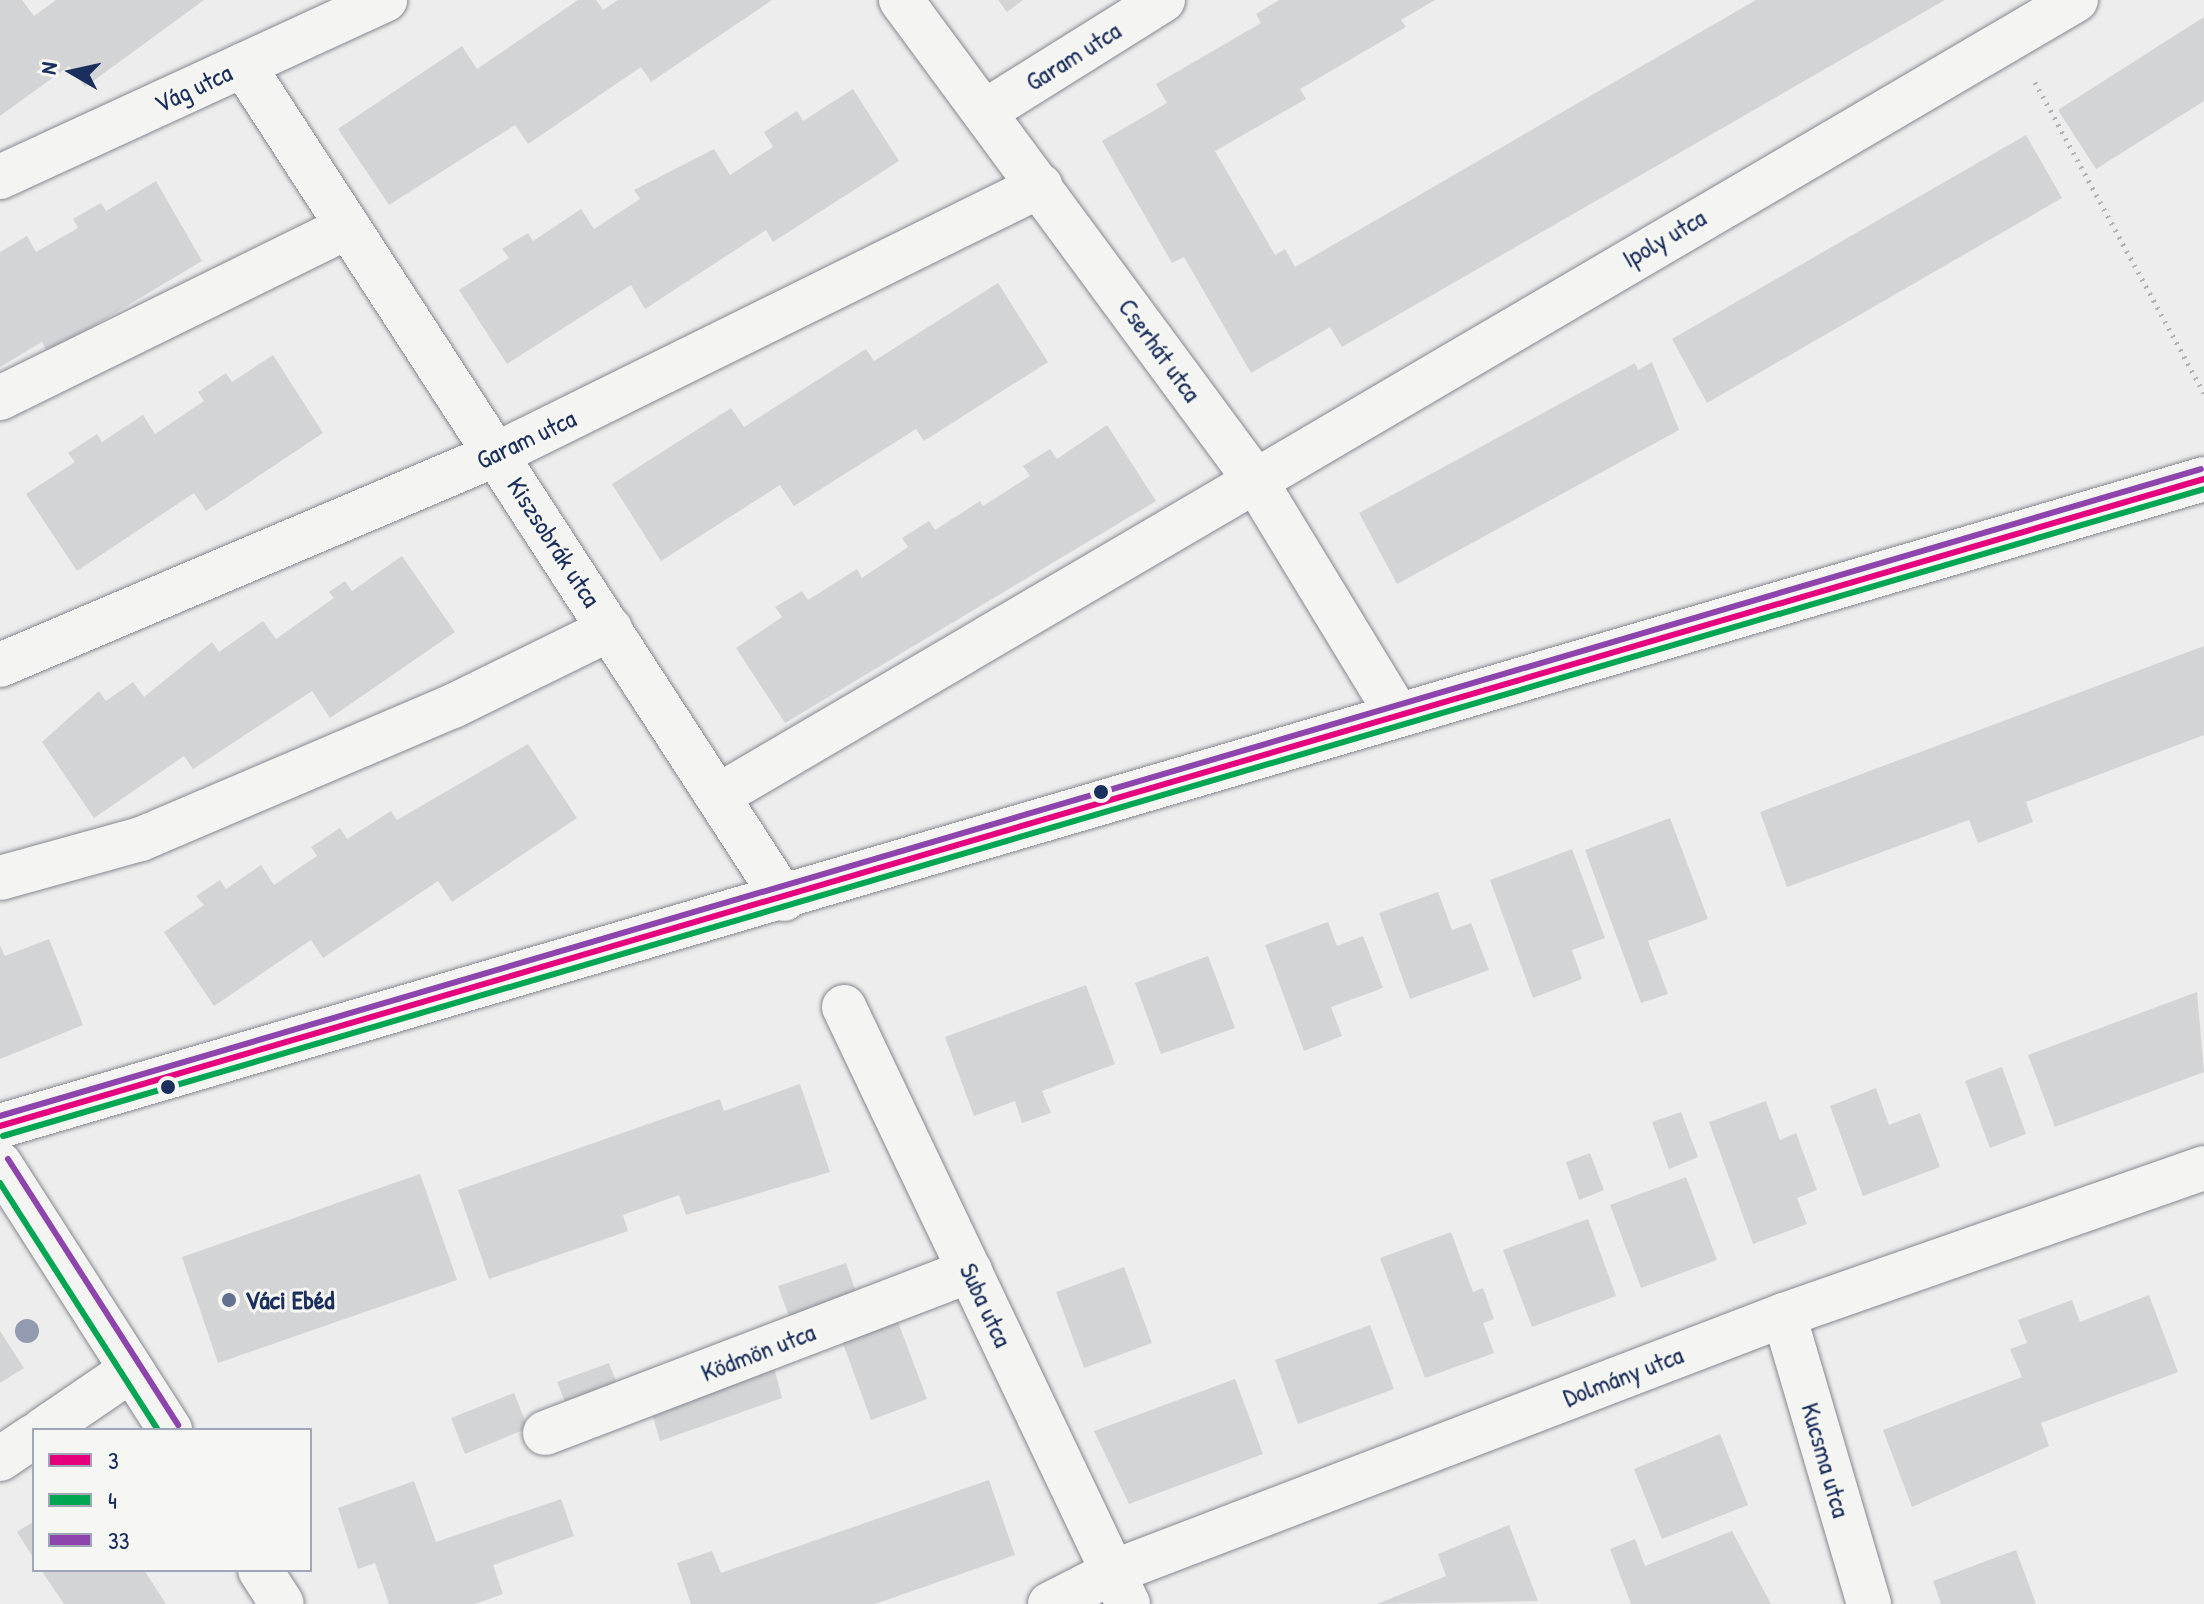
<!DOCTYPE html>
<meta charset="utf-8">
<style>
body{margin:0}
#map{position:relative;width:2204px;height:1604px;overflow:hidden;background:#ededed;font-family:"Patrick Hand",sans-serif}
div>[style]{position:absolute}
.building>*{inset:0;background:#d3d4d6}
.path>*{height:5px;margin-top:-2.5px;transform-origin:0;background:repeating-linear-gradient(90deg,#b1b3b8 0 2px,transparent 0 8px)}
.roads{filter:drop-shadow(0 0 2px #868992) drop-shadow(0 0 2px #868992)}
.minor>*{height:44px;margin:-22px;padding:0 22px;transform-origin:22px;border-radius:22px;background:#f4f4f2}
.bus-1>*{height:6px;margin:-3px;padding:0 3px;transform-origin:3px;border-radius:3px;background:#e5007d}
.bus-2>*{height:6px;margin:-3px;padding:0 3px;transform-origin:3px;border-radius:3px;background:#00a651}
.bus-3>*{height:6px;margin:-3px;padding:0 3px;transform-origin:3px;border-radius:3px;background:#8e44ad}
.trees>*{width:24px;height:24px;margin:-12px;border-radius:50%;background:#929baf}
.dots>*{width:22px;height:22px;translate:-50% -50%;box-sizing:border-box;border:4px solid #f6f6f2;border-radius:50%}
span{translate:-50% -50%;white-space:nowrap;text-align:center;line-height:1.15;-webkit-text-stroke:6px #f6f6f2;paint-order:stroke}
.street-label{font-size:26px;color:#1b2f5e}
.poi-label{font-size:26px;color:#1b2f5e;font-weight:700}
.left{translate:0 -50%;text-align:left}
.legend{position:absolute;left:32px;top:1428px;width:280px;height:144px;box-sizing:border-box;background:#f6f6f2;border:2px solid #9ea6b7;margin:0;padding:10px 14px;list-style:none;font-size:24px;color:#1b2f5e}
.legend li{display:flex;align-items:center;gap:16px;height:40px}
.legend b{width:40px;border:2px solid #9ea6b7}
.north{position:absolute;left:32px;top:32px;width:80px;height:80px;-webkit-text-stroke:6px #f6f6f2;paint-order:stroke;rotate:279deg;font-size:22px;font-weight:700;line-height:32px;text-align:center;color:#1b2f5e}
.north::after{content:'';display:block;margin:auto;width:28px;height:36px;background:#1b2f5e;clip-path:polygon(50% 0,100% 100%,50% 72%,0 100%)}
</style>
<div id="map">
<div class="building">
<i style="clip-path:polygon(0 0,22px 0,34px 16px,56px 0,204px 0,85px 87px,69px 66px,0 116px)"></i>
<i style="clip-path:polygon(578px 0,596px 0,603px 10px,618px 0,772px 0,651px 82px,641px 67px,528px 144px,515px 125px,389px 205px,338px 129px,462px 46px,477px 69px)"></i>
<i style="clip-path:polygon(998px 0,1023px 0,1007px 12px)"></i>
<i style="clip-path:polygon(1279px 0,1435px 0,1401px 20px,1406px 27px,1300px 89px,1306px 99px,1215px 151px,1275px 255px,1285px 249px,1295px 267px,1756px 0,1945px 0,1342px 347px,1330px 327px,1251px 373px,1184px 257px,1172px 263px,1102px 141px,1167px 103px,1156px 84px,1261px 23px,1256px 14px)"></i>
<i style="clip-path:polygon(2204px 17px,2204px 101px,2096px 169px,2058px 110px)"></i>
<i style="clip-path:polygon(853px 89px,899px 161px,773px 242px,766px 230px,645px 309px,631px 285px,507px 364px,459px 290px,509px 258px,502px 249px,528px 233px,533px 241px,581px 209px,594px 229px,640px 199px,634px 190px,714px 149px,730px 175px,773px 147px,764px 132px,797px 111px,803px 121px)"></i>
<i style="clip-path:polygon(2026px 135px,2062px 198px,1707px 403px,1672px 339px)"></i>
<i style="clip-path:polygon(156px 181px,202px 261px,48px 353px,42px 342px,0 367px,0 252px,27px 236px,36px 252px,78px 228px,73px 219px,85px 212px,101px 203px,106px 211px)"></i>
<i style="clip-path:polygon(998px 283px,1048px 362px,924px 441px,916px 429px,794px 506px,780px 485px,661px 561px,612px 484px,731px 408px,744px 427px,866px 349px,874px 361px)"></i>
<i style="clip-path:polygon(273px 355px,323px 433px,206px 511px,194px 493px,77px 571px,26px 494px,75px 462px,68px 453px,97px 434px,102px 442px,143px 415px,155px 434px,204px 401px,198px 392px,226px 373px,232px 382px)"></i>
<i style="clip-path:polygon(1652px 362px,1679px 430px,1397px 584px,1359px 513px,1635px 363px,1638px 370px)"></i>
<i style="clip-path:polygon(1107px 425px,1156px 501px,785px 723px,736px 648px,782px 617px,775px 607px,802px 591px,808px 600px,857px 569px,862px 578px,908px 547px,902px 538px,929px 521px,935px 530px,980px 501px,983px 506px,1030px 476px,1023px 466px,1050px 449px,1057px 459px)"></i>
<i style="clip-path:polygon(402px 556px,455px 632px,330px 718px,312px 691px,193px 769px,184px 756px,94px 818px,42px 742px,99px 691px,106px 701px,133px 682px,144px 697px,212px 642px,219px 652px,263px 621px,276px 639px,334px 598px,329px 592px,345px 581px,352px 591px)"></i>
<i style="clip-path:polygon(2204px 646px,2204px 735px,2026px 802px,2033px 822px,1978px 843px,1969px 820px,1787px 887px,1760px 812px)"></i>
<i style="clip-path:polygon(528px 744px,577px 818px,452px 902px,438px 881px,323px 958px,311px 940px,214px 1006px,164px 932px,204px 905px,196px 896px,220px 880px,226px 889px,261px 865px,274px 885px,317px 856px,311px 847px,340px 828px,347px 839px,391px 811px,397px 820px)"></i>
<i style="clip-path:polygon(1670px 818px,1708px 919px,1648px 941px,1668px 994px,1641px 1003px,1585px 850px)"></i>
<i style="clip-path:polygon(1572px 849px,1605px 938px,1572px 950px,1582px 979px,1533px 998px,1490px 880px)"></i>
<i style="clip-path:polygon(1438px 892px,1452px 930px,1471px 923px,1489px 970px,1410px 999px,1379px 913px)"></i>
<i style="clip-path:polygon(1328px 922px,1337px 946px,1363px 936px,1383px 988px,1331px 1007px,1342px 1036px,1304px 1051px,1265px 945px)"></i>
<i style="clip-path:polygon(49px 939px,83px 1025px,0 1059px,0 945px,5px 956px)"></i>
<i style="clip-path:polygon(1208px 956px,1235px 1028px,1161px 1054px,1135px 983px)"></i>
<i style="clip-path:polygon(1086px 985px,1115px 1064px,1042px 1091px,1051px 1113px,1022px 1123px,1015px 1101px,974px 1116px,945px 1037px)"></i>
<i style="clip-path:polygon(2197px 992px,2204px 1072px,2055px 1127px,2028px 1055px)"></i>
<i style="clip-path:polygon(2002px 1067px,2026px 1134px,1990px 1148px,1965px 1081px)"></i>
<i style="clip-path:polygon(800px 1084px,830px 1172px,686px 1215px,679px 1195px,623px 1215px,628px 1231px,489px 1279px,458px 1190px,720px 1099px,724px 1111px)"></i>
<i style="clip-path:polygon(1876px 1088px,1889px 1125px,1920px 1113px,1940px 1167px,1863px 1196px,1830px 1106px)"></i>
<i style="clip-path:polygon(1766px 1101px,1780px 1140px,1796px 1133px,1817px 1190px,1797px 1198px,1807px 1224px,1753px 1244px,1709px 1122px)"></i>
<i style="clip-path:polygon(1681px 1112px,1698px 1157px,1669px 1169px,1652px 1122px)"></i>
<i style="clip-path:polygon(1590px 1153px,1604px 1190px,1579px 1200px,1566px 1162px)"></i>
<i style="clip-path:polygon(420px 1174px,457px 1280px,218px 1363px,182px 1257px)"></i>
<i style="clip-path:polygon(1686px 1177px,1717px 1260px,1641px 1288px,1610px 1205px)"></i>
<i style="clip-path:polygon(1588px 1219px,1616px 1296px,1532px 1327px,1503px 1250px)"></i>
<i style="clip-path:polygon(1451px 1232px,1473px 1292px,1483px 1288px,1494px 1319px,1483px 1323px,1494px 1353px,1425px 1378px,1380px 1258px)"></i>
<i style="clip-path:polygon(846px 1263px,857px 1295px,790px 1319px,778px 1286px)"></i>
<i style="clip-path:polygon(1124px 1267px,1152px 1343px,1084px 1368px,1056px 1292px)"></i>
<i style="clip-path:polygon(2149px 1295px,2178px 1372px,2041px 1423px,2049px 1446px,1912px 1507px,1883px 1430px,2022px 1377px,2010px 1349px,2027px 1343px,2018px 1320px,2072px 1300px,2080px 1322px)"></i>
<i style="clip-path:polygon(895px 1314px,927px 1399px,871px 1420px,840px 1335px)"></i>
<i style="clip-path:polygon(1370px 1325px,1394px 1389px,1298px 1424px,1275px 1360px)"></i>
<i style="clip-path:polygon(0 1331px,24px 1368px,0 1383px)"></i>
<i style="clip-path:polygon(772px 1360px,782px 1398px,660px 1441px,650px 1406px)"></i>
<i style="clip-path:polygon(609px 1363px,620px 1392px,569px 1412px,557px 1382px)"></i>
<i style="clip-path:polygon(1235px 1379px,1263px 1454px,1129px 1504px,1094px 1431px)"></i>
<i style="clip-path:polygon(514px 1393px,528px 1428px,465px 1454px,451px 1418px)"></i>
<i style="clip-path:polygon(1720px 1434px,1748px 1505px,1662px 1539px,1634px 1469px)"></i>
<i style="clip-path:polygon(989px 1480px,1015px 1555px,875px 1604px,691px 1604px,677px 1563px,712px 1551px,721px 1573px)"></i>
<i style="clip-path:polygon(414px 1481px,436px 1542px,561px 1499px,574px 1536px,493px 1565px,503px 1594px,475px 1604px,389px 1604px,375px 1563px,358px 1569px,338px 1508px)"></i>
<i style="clip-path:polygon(34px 1521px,34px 1559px,17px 1532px)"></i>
<i style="clip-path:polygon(1509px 1525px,1538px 1601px,1377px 1604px,1446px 1576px,1438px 1554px)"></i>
<i style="clip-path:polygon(1732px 1531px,1771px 1604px,1631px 1604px,1610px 1549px,1635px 1539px,1645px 1566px)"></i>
<i style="clip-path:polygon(2016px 1550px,2036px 1604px,1941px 1604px,1933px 1581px)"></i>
<i style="clip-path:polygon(41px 1570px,144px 1570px,166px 1604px,64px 1604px)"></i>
</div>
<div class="path">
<i style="left:2035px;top:82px;width:354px;rotate:61.5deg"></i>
</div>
<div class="roads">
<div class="minor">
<i style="left:901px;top:0;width:593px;rotate:53.57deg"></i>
<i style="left:1253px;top:477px;width:277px;rotate:58.7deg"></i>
<i style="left:243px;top:65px;width:994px;rotate:57.03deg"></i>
<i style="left:984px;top:112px;width:211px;rotate:-32deg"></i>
<i style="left:0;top:177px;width:424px;rotate:-24.7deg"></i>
<i style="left:0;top:398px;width:388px;rotate:-26.2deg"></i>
<i style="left:0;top:665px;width:540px;rotate:-23deg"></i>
<i style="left:497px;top:454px;width:606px;rotate:-26.27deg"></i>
<i style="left:718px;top:796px;width:1574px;rotate:-30.38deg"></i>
<i style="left:0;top:878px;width:146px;rotate:-15.5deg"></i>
<i style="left:141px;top:839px;width:339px;rotate:-23.1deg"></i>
<i style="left:453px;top:706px;width:175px;rotate:-26.1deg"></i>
<i style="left:844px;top:1007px;width:661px;rotate:64.56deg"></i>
<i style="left:0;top:1126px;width:2297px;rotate:-16.36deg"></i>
<i style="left:0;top:1164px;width:316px;rotate:57.4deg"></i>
<i style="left:1784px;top:1315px;width:301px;rotate:73.6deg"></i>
<i style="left:43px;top:1430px;width:107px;rotate:-34.3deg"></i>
<i style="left:545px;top:1433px;width:455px;rotate:-20.9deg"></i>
<i style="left:0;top:1459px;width:41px;rotate:-34.1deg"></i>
<i style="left:260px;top:1570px;width:40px;rotate:57.1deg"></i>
<i style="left:1050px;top:1604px;width:71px;rotate:-26.9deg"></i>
<i style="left:1113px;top:1572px;width:719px;rotate:-20.96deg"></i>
<i style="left:1784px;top:1315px;width:445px;rotate:-19.3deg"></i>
</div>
</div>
<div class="bus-1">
<i style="left:0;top:1126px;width:2297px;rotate:-16.36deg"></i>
</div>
<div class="bus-2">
<i style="left:3px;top:1136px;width:2294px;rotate:-16.38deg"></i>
<i style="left:0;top:1183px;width:293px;rotate:57.4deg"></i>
</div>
<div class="bus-3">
<i style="left:0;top:1116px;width:2294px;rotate:-16.38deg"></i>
<i style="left:8px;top:1159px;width:316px;rotate:57.4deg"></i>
</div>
<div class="trees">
<i style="left:27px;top:1331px"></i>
</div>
<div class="dots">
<i style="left:1101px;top:792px;background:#1b2f5e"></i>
<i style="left:168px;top:1087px;background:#1b2f5e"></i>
<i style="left:229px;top:1300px;background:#647290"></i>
</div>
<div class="street-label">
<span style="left:1073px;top:56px;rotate:-32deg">Garam utca</span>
<span style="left:193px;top:88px;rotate:-25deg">Vág utca</span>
<span style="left:1664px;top:238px;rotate:-30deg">Ipoly utca</span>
<span style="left:1160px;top:350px;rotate:54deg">Cserhát utca</span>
<span style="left:526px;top:439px;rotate:-25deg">Garam utca</span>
<span style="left:554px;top:542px;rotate:57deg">Kiszsobrák utca</span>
<span style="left:986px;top:1305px;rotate:65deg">Suba utca</span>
<span style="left:758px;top:1352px;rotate:-21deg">Ködmön utca</span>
<span style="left:1623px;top:1376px;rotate:-21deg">Dolmány utca</span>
<span style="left:1826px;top:1460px;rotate:74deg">Kucsma utca</span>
</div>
<div class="poi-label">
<span class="left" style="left:245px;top:1300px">Váci Ebéd</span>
</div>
<ul class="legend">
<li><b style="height:10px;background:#e5007d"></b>3</li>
<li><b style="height:10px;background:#00a651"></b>4</li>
<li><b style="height:10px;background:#8e44ad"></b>33</li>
</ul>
<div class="north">N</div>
</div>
